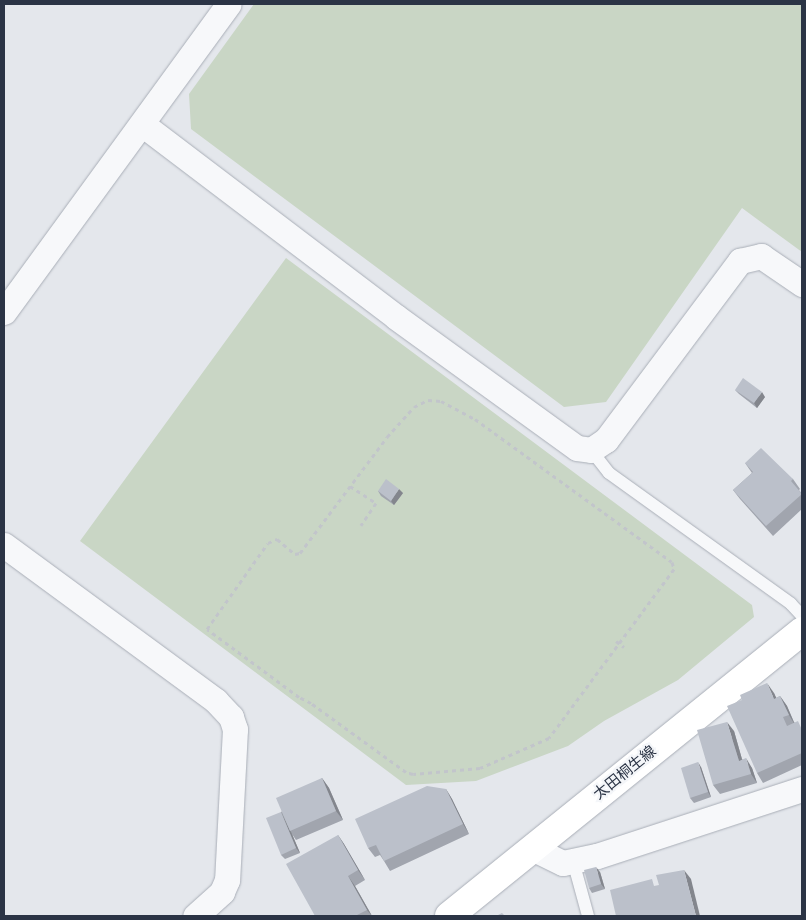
<!DOCTYPE html>
<meta charset="utf-8">
<style>
body{margin:0}
#map{position:relative;width:806px;height:920px;overflow:hidden;background:#e4e7ec;font-family:"Work Sans","Noto Sans JP",sans-serif}
div>[style]{position:absolute}
.green>*{inset:0;background:#c9d6c5}
.path>*{height:3px;margin-top:-1.5px;transform-origin:0;background:repeating-linear-gradient(90deg,#c2c5cb 0 4px,transparent 0 8px)}
.roads{filter:drop-shadow(0 0 1px #a9aeb7) drop-shadow(0 0 1px #a9aeb7)}
.service>*{height:12px;margin:-6px;padding:0 6px;transform-origin:6px;border-radius:6px;background:#f7f8fa}
.minor>*{height:25px;margin:-12.5px;padding:0 12.5px;transform-origin:12.5px;border-radius:12.5px;background:#f7f8fa}
.secondary>*{height:28px;margin:-14px;padding:0 14px;transform-origin:14px;border-radius:14px;background:#fff}
.wall>*{inset:0;background:#a1a5ae}
.shaded-wall>*{inset:0;background:#83868d}
.building>*{inset:0;background:#bbc0ca}
span{translate:-50% -50%;white-space:nowrap;text-align:center;line-height:1.15;-webkit-text-stroke:4.5px #f4f6f9;paint-order:stroke}
.street-label{font-size:15px;color:#2b3445}
.frame{position:absolute;inset:0;border:5px solid #2b3445;pointer-events:none}
</style>
<div id="map">
<div class="green">
<i style="clip-path:polygon(254px 4px,802px 4px,802px 252px,742px 208px,606px 402px,564px 407px,191px 129px,189px 94px)"></i>
<i style="clip-path:polygon(286px 258px,752px 605px,754px 617px,678px 680px,604px 721px,568px 746px,476px 781px,406px 785px,80px 541px)"></i>
</div>
<div class="path">
<i style="left:428px;top:400px;width:13px;rotate:4deg"></i>
<i style="left:441px;top:401px;width:38px;rotate:28deg"></i>
<i style="left:475px;top:419px;width:243px;rotate:36deg"></i>
<i style="left:672px;top:562px;width:7px;rotate:74deg"></i>
<i style="left:674px;top:569px;width:210px;rotate:126.5deg"></i>
<i style="left:549px;top:738px;width:75px;rotate:156.5deg"></i>
<i style="left:480px;top:768px;width:67px;rotate:174.9deg"></i>
<i style="left:413px;top:774px;width:7px;rotate:-164deg"></i>
<i style="left:406px;top:772px;width:117px;rotate:-144deg"></i>
<i style="left:311px;top:703px;width:13px;rotate:-153deg"></i>
<i style="left:299px;top:697px;width:114px;rotate:-143.5deg"></i>
<i style="left:207px;top:629px;width:105px;rotate:-54.7deg"></i>
<i style="left:268px;top:543px;width:10px;rotate:-24deg"></i>
<i style="left:277px;top:539px;width:23px;rotate:40deg"></i>
<i style="left:295px;top:554px;width:5px;rotate:-11deg"></i>
<i style="left:300px;top:553px;width:145px;rotate:-53.1deg"></i>
<i style="left:387px;top:437px;width:40px;rotate:-48deg"></i>
<i style="left:414px;top:407px;width:16px;rotate:-27deg"></i>
<i style="left:350px;top:486px;width:31px;rotate:33deg"></i>
<i style="left:376px;top:503px;width:27px;rotate:124deg"></i>
<i style="left:616px;top:641px;width:10px;rotate:37deg"></i>
</div>
<div class="roads">
<div class="service">
<i style="left:591px;top:450px;width:29px;rotate:52deg"></i>
<i style="left:609px;top:473px;width:224px;rotate:35.7deg"></i>
<i style="left:791px;top:604px;width:16px;rotate:47deg"></i>
<i style="left:573px;top:861px;width:57px;rotate:74.7deg"></i>
</div>
<div class="minor">
<i style="left:142px;top:124px;width:319px;rotate:37.2deg"></i>
<i style="left:396px;top:317px;width:223px;rotate:35.9deg"></i>
<i style="left:577px;top:448px;width:14px;rotate:8deg"></i>
<i style="left:591px;top:450px;width:18px;rotate:-34deg"></i>
<i style="left:606px;top:440px;width:224px;rotate:-53.2deg"></i>
<i style="left:740px;top:261px;width:22px;rotate:-13deg"></i>
<i style="left:761px;top:256px;width:50px;rotate:34.3deg"></i>
<i style="left:4px;top:312px;width:381px;rotate:-53.9deg"></i>
<i style="left:4px;top:545px;width:263px;rotate:36.3deg"></i>
<i style="left:216px;top:701px;width:22px;rotate:47deg"></i>
<i style="left:231px;top:717px;width:13px;rotate:72deg"></i>
<i style="left:235px;top:729px;width:151px;rotate:93deg"></i>
<i style="left:227px;top:880px;width:13px;rotate:113deg"></i>
<i style="left:222px;top:892px;width:36px;rotate:138deg"></i>
<i style="left:532px;top:848px;width:34px;rotate:26deg"></i>
<i style="left:563px;top:863px;width:35px;rotate:-12deg"></i>
<i style="left:597px;top:856px;width:216px;rotate:-18.1deg"></i>
</div>
<div class="secondary">
<i style="left:449px;top:916px;width:454px;rotate:-38.9deg"></i>
</div>
</div>
<div class="wall">
<i style="clip-path:polygon(735px 390px,765px 397px,757px 408px,739px 394px)"></i>
<i style="clip-path:polygon(745px 463px,793px 479px,800px 489px,799px 490px,802px 494px,802px 509px,773px 536px,740px 499px,733px 490px,752px 473px)"></i>
<i style="clip-path:polygon(378px 491px,403px 493px,394px 505px,381px 496px)"></i>
<i style="clip-path:polygon(774px 693px,776px 698px,780px 696px,787px 706px,794px 722px,802px 730px,802px 765px,763px 783px,757px 773px)"></i>
<i style="clip-path:polygon(734px 731px,742px 759px,752px 768px,757px 783px,720px 794px,713px 785px)"></i>
<i style="clip-path:polygon(701px 767px,711px 797px,694px 803px,690px 798px)"></i>
<i style="clip-path:polygon(322px 778px,329px 788px,343px 820px,296px 840px,292px 834px,300px 853px,285px 859px,281px 855px,281px 812px)"></i>
<i style="clip-path:polygon(446px 789px,452px 799px,469px 834px,390px 871px,384px 861px,380px 855px,375px 857px,368px 848px)"></i>
<i style="clip-path:polygon(338px 835px,344px 844px,365px 880px,355px 886px,372px 916px,315px 916px)"></i>
<i style="clip-path:polygon(600px 872px,605px 889px,592px 893px,589px 888px)"></i>
</div>
<div class="shaded-wall">
<i style="clip-path:polygon(762px 392px,765px 397px,757px 408px,754px 403px)"></i>
<i style="clip-path:polygon(399px 489px,403px 493px,394px 505px,391px 501px)"></i>
<i style="clip-path:polygon(767px 683px,774px 693px,781px 708px,774px 699px)"></i>
<i style="clip-path:polygon(780px 696px,787px 706px,795px 725px,789px 715px)"></i>
<i style="clip-path:polygon(727px 722px,734px 731px,745px 770px,739px 761px)"></i>
<i style="clip-path:polygon(746px 758px,752px 768px,757px 783px,751px 774px)"></i>
<i style="clip-path:polygon(698px 762px,701px 767px,711px 797px,708px 792px)"></i>
<i style="clip-path:polygon(322px 778px,329px 788px,343px 820px,336px 811px)"></i>
<i style="clip-path:polygon(446px 789px,452px 799px,469px 834px,463px 824px)"></i>
<i style="clip-path:polygon(281px 812px,292px 834px,300px 853px,296px 848px)"></i>
<i style="clip-path:polygon(338px 835px,344px 844px,365px 880px,358px 870px)"></i>
<i style="clip-path:polygon(596px 867px,600px 872px,605px 889px,601px 884px)"></i>
<i style="clip-path:polygon(684px 870px,691px 879px,700px 916px,696px 916px)"></i>
<i style="clip-path:polygon(348px 876px,355px 886px,372px 916px,367px 910px)"></i>
</div>
<div class="building">
<i style="clip-path:polygon(743px 378px,762px 392px,754px 403px,735px 390px)"></i>
<i style="clip-path:polygon(761px 448px,793px 479px,791px 481px,802px 494px,766px 526px,733px 490px,753px 472px,745px 463px)"></i>
<i style="clip-path:polygon(386px 479px,399px 489px,391px 501px,378px 491px)"></i>
<i style="clip-path:polygon(767px 683px,774px 699px,780px 696px,789px 715px,783px 717px,787px 726px,798px 721px,802px 730px,802px 753px,757px 773px,727px 706px,742px 700px,740px 695px)"></i>
<i style="clip-path:polygon(727px 722px,739px 761px,746px 758px,751px 774px,713px 785px,697px 730px)"></i>
<i style="clip-path:polygon(698px 762px,708px 792px,690px 798px,681px 768px)"></i>
<i style="clip-path:polygon(322px 778px,336px 811px,290px 831px,276px 798px)"></i>
<i style="clip-path:polygon(427px 786px,446px 789px,463px 824px,384px 861px,376px 845px,368px 848px,355px 819px)"></i>
<i style="clip-path:polygon(281px 812px,296px 848px,281px 855px,266px 818px)"></i>
<i style="clip-path:polygon(338px 835px,358px 870px,348px 876px,367px 910px,355px 916px,315px 916px,286px 864px)"></i>
<i style="clip-path:polygon(596px 867px,601px 884px,589px 888px,584px 870px)"></i>
<i style="clip-path:polygon(684px 870px,696px 916px,616px 916px,610px 890px,652px 879px,654px 886px,659px 885px,656px 875px)"></i>
<i style="clip-path:polygon(502px 913px,505px 916px,496px 916px)"></i>
</div>
<div class="street-label">
<span style="left:625px;top:773px;rotate:-39deg">太田桐生線</span>
</div>
<div class="frame"></div>
</div>
